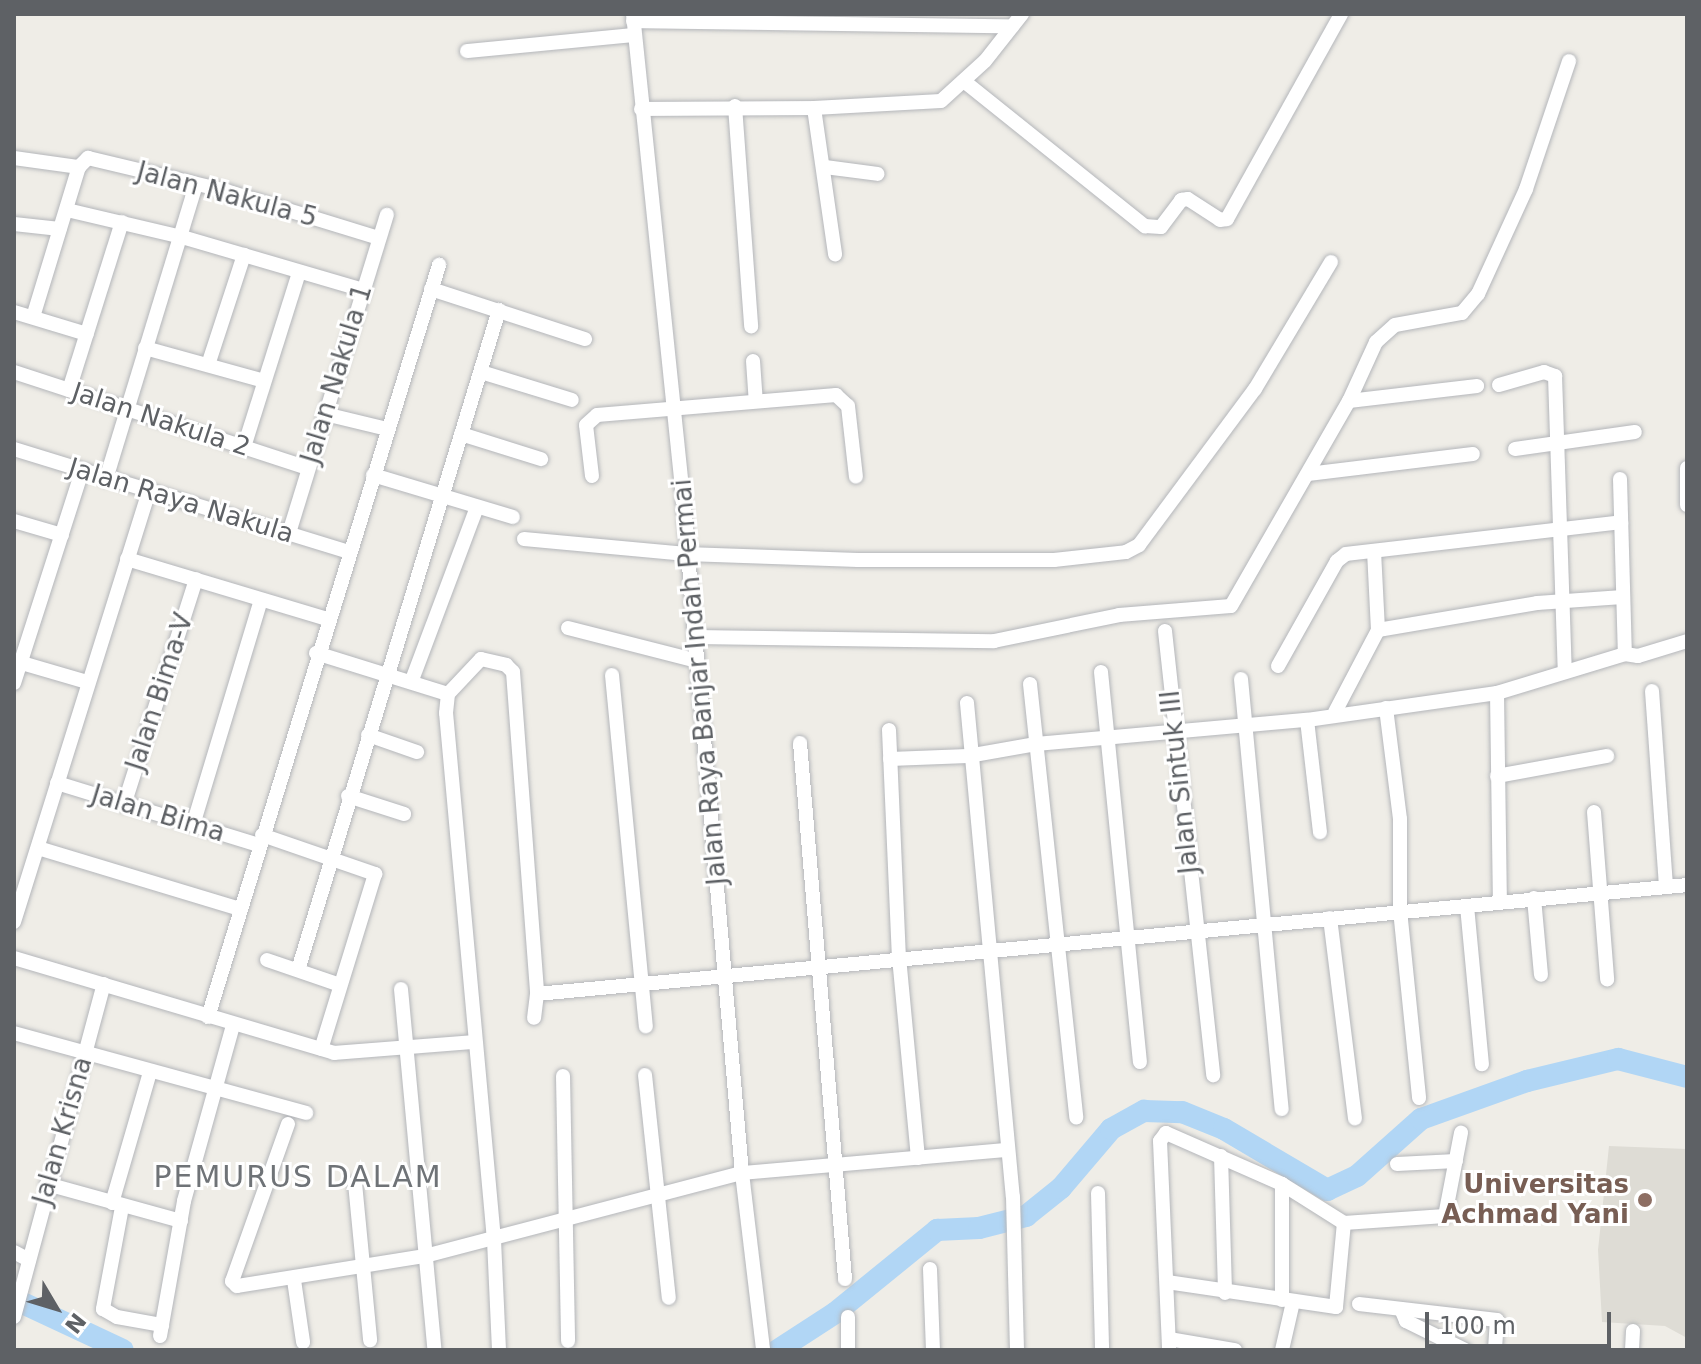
<!DOCTYPE html>
<style>
body{margin:0}
#map{position:relative;width:1701px;height:1364px;overflow:hidden;background:#efede7;font-family:"DejaVu Sans",sans-serif}
div>[style]{position:absolute}
.education>*{inset:0;background:#dedcd5}
.river>*{height:22px;margin:-11px;padding:0 11px;transform-origin:11px;border-radius:11px;background:#b1d6f5}
.roads{filter:drop-shadow(0 0 2px #b4b6ba) drop-shadow(0 0 2px #b4b6ba)}
.street>*{height:14px;margin:-7px;padding:0 7px;transform-origin:7px;border-radius:7px;background:#fff}
.dots>*{width:22px;height:22px;translate:-50% -50%;box-sizing:border-box;border:4px solid #fff;border-radius:50%}
span{translate:-50% -50%;white-space:nowrap;text-align:center;line-height:1.15;-webkit-text-stroke:6px #fff;paint-order:stroke}
.street-label{font-size:26px;color:#5e6165}
.education-label{font-size:26px;color:#785e54;font-weight:700}
.right{translate:-100% -50%;text-align:right}
.quarter-label{font-size:30px;color:#6f7377;letter-spacing:2px}
.frame{position:absolute;inset:0;border:16px solid #5e6165;pointer-events:none}
.north{position:absolute;left:16px;top:1268px;width:80px;height:80px;-webkit-text-stroke:6px #fff;paint-order:stroke;rotate:128deg;font-size:22px;font-weight:700;line-height:32px;text-align:center;color:#5e6165}
.north::after{content:'';display:block;margin:auto;width:28px;height:36px;background:#5e6165;clip-path:polygon(50% 0,100% 100%,50% 72%,0 100%)}
.scale{position:absolute;left:1425px;top:1312px;width:186px;height:36px;box-sizing:border-box;border:4px solid #5e6165;border-top:0;padding-left:10px;font-size:24px;line-height:28px;white-space:nowrap;color:#5e6165;-webkit-text-stroke:6px #fff;paint-order:stroke}
</style>
<div id="map">
<div class="education">
<i style="clip-path:polygon(1609px 1146px,1687px 1149px,1687px 1338px,1665px 1326px,1602px 1322px,1598px 1250px)"></i>
</div>
<div class="river">
<i style="left:14px;top:1299px;width:120px;rotate:25.1deg"></i>
<i style="left:778px;top:1350px;width:68px;rotate:-33deg"></i>
<i style="left:835px;top:1313px;width:132px;rotate:-39.1deg"></i>
<i style="left:937px;top:1230px;width:42px;rotate:-2.7deg"></i>
<i style="left:979px;top:1228px;width:49px;rotate:-14.3deg"></i>
<i style="left:1026px;top:1216px;width:45px;rotate:-38.7deg"></i>
<i style="left:1061px;top:1188px;width:77px;rotate:-49.7deg"></i>
<i style="left:1111px;top:1129px;width:38px;rotate:-29deg"></i>
<i style="left:1144px;top:1111px;width:38px;rotate:2deg"></i>
<i style="left:1182px;top:1112px;width:45px;rotate:22deg"></i>
<i style="left:1224px;top:1129px;width:120px;rotate:30.6deg"></i>
<i style="left:1327px;top:1190px;width:33px;rotate:-25deg"></i>
<i style="left:1357px;top:1176px;width:86px;rotate:-41.7deg"></i>
<i style="left:1421px;top:1119px;width:113px;rotate:-19.7deg"></i>
<i style="left:1527px;top:1081px;width:94px;rotate:-13.6deg"></i>
<i style="left:1618px;top:1059px;width:71px;rotate:14.6deg"></i>
</div>
<div class="roads">
<div class="street">
<i style="left:633px;top:14px;width:475px;rotate:84.1deg"></i>
<i style="left:682px;top:486px;width:690px;rotate:85.01deg"></i>
<i style="left:742px;top:1173px;width:178px;rotate:83.2deg"></i>
<i style="left:633px;top:21px;width:379px;rotate:0.8deg"></i>
<i style="left:467px;top:51px;width:168px;rotate:-5.5deg"></i>
<i style="left:965px;top:82px;width:231px;rotate:38.7deg"></i>
<i style="left:1145px;top:226px;width:16px;rotate:4deg"></i>
<i style="left:1161px;top:227px;width:34px;rotate:-53deg"></i>
<i style="left:1181px;top:200px;width:7px;rotate:-8deg"></i>
<i style="left:1188px;top:199px;width:38px;rotate:33deg"></i>
<i style="left:1220px;top:220px;width:7px;rotate:-8deg"></i>
<i style="left:1227px;top:219px;width:235px;rotate:-60.9deg"></i>
<i style="left:735px;top:106px;width:221px;rotate:85.8deg"></i>
<i style="left:814px;top:108px;width:127px;rotate:-3.2deg"></i>
<i style="left:941px;top:101px;width:59px;rotate:-42.3deg"></i>
<i style="left:985px;top:61px;width:60px;rotate:-51.8deg"></i>
<i style="left:641px;top:109px;width:173px;rotate:-0.3deg"></i>
<i style="left:814px;top:108px;width:148px;rotate:81.8deg"></i>
<i style="left:14px;top:158px;width:66px;rotate:7.9deg"></i>
<i style="left:825px;top:167px;width:53px;rotate:7.5deg"></i>
<i style="left:67px;top:210px;width:118px;rotate:13.2deg"></i>
<i style="left:182px;top:237px;width:189px;rotate:16.3deg"></i>
<i style="left:14px;top:224px;width:46px;rotate:6.2deg"></i>
<i style="left:431px;top:289px;width:162px;rotate:18deg"></i>
<i style="left:14px;top:312px;width:76px;rotate:16.8deg"></i>
<i style="left:33px;top:317px;width:157px;rotate:-73deg"></i>
<i style="left:79px;top:167px;width:13px;rotate:-45deg"></i>
<i style="left:88px;top:158px;width:142px;rotate:13.4deg"></i>
<i style="left:226px;top:191px;width:160px;rotate:17.1deg"></i>
<i style="left:145px;top:348px;width:123px;rotate:15.5deg"></i>
<i style="left:753px;top:361px;width:39px;rotate:86deg"></i>
<i style="left:208px;top:365px;width:116px;rotate:-71.9deg"></i>
<i style="left:14px;top:372px;width:309px;rotate:18.1deg"></i>
<i style="left:481px;top:372px;width:95px;rotate:17.1deg"></i>
<i style="left:1499px;top:385px;width:47px;rotate:-16.1deg"></i>
<i style="left:1544px;top:372px;width:12px;rotate:20deg"></i>
<i style="left:1555px;top:376px;width:296px;rotate:88.1deg"></i>
<i style="left:69px;top:390px;width:176px;rotate:-72.5deg"></i>
<i style="left:1349px;top:401px;width:129px;rotate:-6.7deg"></i>
<i style="left:325px;top:414px;width:64px;rotate:13.6deg"></i>
<i style="left:461px;top:434px;width:84px;rotate:17.4deg"></i>
<i style="left:244px;top:447px;width:182px;rotate:-72.5deg"></i>
<i style="left:14px;top:449px;width:350px;rotate:17.1deg"></i>
<i style="left:1515px;top:449px;width:121px;rotate:-8.1deg"></i>
<i style="left:1687px;top:468px;width:37px;rotate:90deg"></i>
<i style="left:1308px;top:474px;width:166px;rotate:-6.9deg"></i>
<i style="left:373px;top:475px;width:146px;rotate:16.7deg"></i>
<i style="left:592px;top:476px;width:51px;rotate:-96.7deg"></i>
<i style="left:586px;top:425px;width:15px;rotate:-42deg"></i>
<i style="left:597px;top:415px;width:240px;rotate:-4.8deg"></i>
<i style="left:836px;top:395px;width:16px;rotate:43deg"></i>
<i style="left:848px;top:406px;width:71px;rotate:83.6deg"></i>
<i style="left:106px;top:479px;width:308px;rotate:-73deg"></i>
<i style="left:1620px;top:479px;width:175px;rotate:88.4deg"></i>
<i style="left:14px;top:521px;width:50px;rotate:16.3deg"></i>
<i style="left:289px;top:533px;width:333px;rotate:-72.9deg"></i>
<i style="left:524px;top:539px;width:163px;rotate:5.3deg"></i>
<i style="left:686px;top:554px;width:172px;rotate:2deg"></i>
<i style="left:858px;top:560px;width:196px"></i>
<i style="left:1054px;top:560px;width:72px;rotate:-6.3deg"></i>
<i style="left:1126px;top:552px;width:15px;rotate:-28deg"></i>
<i style="left:1139px;top:545px;width:194px;rotate:-53.4deg"></i>
<i style="left:1255px;top:389px;width:148px;rotate:-59.1deg"></i>
<i style="left:127px;top:559px;width:209px;rotate:16.7deg"></i>
<i style="left:568px;top:628px;width:133px;rotate:14.3deg"></i>
<i style="left:1378px;top:630px;width:161px;rotate:-9.6deg"></i>
<i style="left:1537px;top:603px;width:86px;rotate:-4deg"></i>
<i style="left:1165px;top:631px;width:447px;rotate:83.8deg"></i>
<i style="left:695px;top:637px;width:299px;rotate:0.8deg"></i>
<i style="left:994px;top:641px;width:128px;rotate:-11.7deg"></i>
<i style="left:1119px;top:615px;width:112px;rotate:-4.6deg"></i>
<i style="left:1231px;top:606px;width:237px;rotate:-60.1deg"></i>
<i style="left:1349px;top:401px;width:65px;rotate:-65.4deg"></i>
<i style="left:1376px;top:342px;width:25px;rotate:-42deg"></i>
<i style="left:1395px;top:325px;width:68px;rotate:-10.2deg"></i>
<i style="left:1462px;top:313px;width:25px;rotate:-50deg"></i>
<i style="left:1478px;top:294px;width:115px;rotate:-65.4deg"></i>
<i style="left:1526px;top:189px;width:135px;rotate:-71.4deg"></i>
<i style="left:316px;top:653px;width:138px;rotate:17.3deg"></i>
<i style="left:15px;top:661px;width:75px;rotate:16.3deg"></i>
<i style="left:1278px;top:666px;width:120px;rotate:-60.7deg"></i>
<i style="left:1337px;top:561px;width:11px;rotate:-38deg"></i>
<i style="left:1346px;top:554px;width:277px;rotate:-6.6deg"></i>
<i style="left:1101px;top:672px;width:392px;rotate:84.3deg"></i>
<i style="left:612px;top:675px;width:353px;rotate:84.5deg"></i>
<i style="left:1241px;top:679px;width:432px;rotate:84.6deg"></i>
<i style="left:412px;top:680px;width:182px;rotate:-69.4deg"></i>
<i style="left:14px;top:683px;width:223px;rotate:-72.2deg"></i>
<i style="left:1030px;top:684px;width:436px;rotate:83.9deg"></i>
<i style="left:1652px;top:691px;width:196px;rotate:85.9deg"></i>
<i style="left:1497px;top:693px;width:209px;rotate:89.2deg"></i>
<i style="left:967px;top:703px;width:496px;rotate:84.7deg"></i>
<i style="left:1013px;top:1197px;width:153px;rotate:88.5deg"></i>
<i style="left:1386px;top:708px;width:112px;rotate:82.8deg"></i>
<i style="left:1400px;top:819px;width:91px;rotate:90deg"></i>
<i style="left:1400px;top:910px;width:189px;rotate:84.2deg"></i>
<i style="left:1335px;top:712px;width:93px;rotate:-62.3deg"></i>
<i style="left:1378px;top:630px;width:78px;rotate:-92.9deg"></i>
<i style="left:1307px;top:720px;width:113px;rotate:83.4deg"></i>
<i style="left:889px;top:730px;width:227px;rotate:87.5deg"></i>
<i style="left:899px;top:957px;width:202px;rotate:84.6deg"></i>
<i style="left:368px;top:735px;width:52px;rotate:19.1deg"></i>
<i style="left:800px;top:743px;width:538px;rotate:85.2deg"></i>
<i style="left:890px;top:759px;width:78px;rotate:-2.2deg"></i>
<i style="left:968px;top:756px;width:69px;rotate:-10deg"></i>
<i style="left:1036px;top:744px;width:272px;rotate:-5.1deg"></i>
<i style="left:1307px;top:720px;width:192px;rotate:-8.1deg"></i>
<i style="left:1497px;top:693px;width:134px;rotate:-16.9deg"></i>
<i style="left:1625px;top:654px;width:13px;rotate:9deg"></i>
<i style="left:1638px;top:656px;width:51px;rotate:-17deg"></i>
<i style="left:1497px;top:776px;width:112px;rotate:-10.3deg"></i>
<i style="left:57px;top:783px;width:211px;rotate:17.1deg"></i>
<i style="left:348px;top:796px;width:59px;rotate:17.8deg"></i>
<i style="left:124px;top:805px;width:237px;rotate:-72.3deg"></i>
<i style="left:1594px;top:812px;width:168px;rotate:85.5deg"></i>
<i style="left:193px;top:825px;width:235px;rotate:-73.2deg"></i>
<i style="left:262px;top:835px;width:120px;rotate:19deg"></i>
<i style="left:375px;top:874px;width:183px;rotate:107.1deg"></i>
<i style="left:38px;top:848px;width:211px;rotate:16.8deg"></i>
<i style="left:1534px;top:898px;width:77px;rotate:84.8deg"></i>
<i style="left:1467px;top:906px;width:159px;rotate:84.6deg"></i>
<i style="left:1330px;top:918px;width:202px;rotate:82.9deg"></i>
<i style="left:14px;top:922px;width:452px;rotate:-72.6deg"></i>
<i style="left:14px;top:958px;width:334px;rotate:16.5deg"></i>
<i style="left:334px;top:1053px;width:141px;rotate:-4.5deg"></i>
<i style="left:267px;top:960px;width:77px;rotate:18.9deg"></i>
<i style="left:298px;top:970px;width:690px;rotate:-73.06deg"></i>
<i style="left:401px;top:989px;width:361px;rotate:84.7deg"></i>
<i style="left:537px;top:994px;width:1155px;rotate:-5.41deg"></i>
<i style="left:208px;top:1017px;width:787px;rotate:-72.92deg"></i>
<i style="left:14px;top:1033px;width:303px;rotate:15.3deg"></i>
<i style="left:645px;top:1075px;width:224px;rotate:83.9deg"></i>
<i style="left:563px;top:1076px;width:265px;rotate:88.9deg"></i>
<i style="left:288px;top:1124px;width:167px;rotate:109.6deg"></i>
<i style="left:232px;top:1281px;width:7px;rotate:45deg"></i>
<i style="left:237px;top:1286px;width:190px;rotate:-9.1deg"></i>
<i style="left:425px;top:1256px;width:328px;rotate:-14.7deg"></i>
<i style="left:742px;top:1173px;width:266px;rotate:-5deg"></i>
<i style="left:1221px;top:1156px;width:137px;rotate:88.3deg"></i>
<i style="left:1397px;top:1164px;width:59px;rotate:-2.9deg"></i>
<i style="left:355px;top:1183px;width:158px;rotate:84.5deg"></i>
<i style="left:47px;top:1184px;width:139px;rotate:15.4deg"></i>
<i style="left:1282px;top:1184px;width:116px;rotate:90deg"></i>
<i style="left:1098px;top:1193px;width:157px;rotate:88.5deg"></i>
<i style="left:112px;top:1203px;width:136px;rotate:-73.8deg"></i>
<i style="left:122px;top:1207px;width:104px;rotate:100.6deg"></i>
<i style="left:103px;top:1309px;width:16px;rotate:30deg"></i>
<i style="left:117px;top:1317px;width:46px;rotate:10.1deg"></i>
<i style="left:1344px;top:1223px;width:101px;rotate:-4deg"></i>
<i style="left:1445px;top:1216px;width:85px;rotate:-79.1deg"></i>
<i style="left:14px;top:1252px;width:17px;rotate:28deg"></i>
<i style="left:930px;top:1269px;width:81px;rotate:87.9deg"></i>
<i style="left:294px;top:1280px;width:63px;rotate:81.7deg"></i>
<i style="left:1167px;top:1282px;width:171px;rotate:8.4deg"></i>
<i style="left:1336px;top:1307px;width:84px;rotate:-84.6deg"></i>
<i style="left:1344px;top:1223px;width:73px;rotate:-147.8deg"></i>
<i style="left:1282px;top:1184px;width:127px;rotate:-156.3deg"></i>
<i style="left:1166px;top:1133px;width:10px;rotate:127deg"></i>
<i style="left:1160px;top:1141px;width:209px;rotate:87.5deg"></i>
<i style="left:1359px;top:1304px;width:139px;rotate:6.6deg"></i>
<i style="left:1497px;top:1320px;width:30px;rotate:94deg"></i>
<i style="left:1401px;top:1309px;width:13px;rotate:67deg"></i>
<i style="left:1406px;top:1321px;width:66px;rotate:26.2deg"></i>
<i style="left:14px;top:1317px;width:345px;rotate:-74.9deg"></i>
<i style="left:848px;top:1317px;width:33px;rotate:90deg"></i>
<i style="left:160px;top:1336px;width:137px;rotate:-79.9deg"></i>
<i style="left:184px;top:1201px;width:183px;rotate:-74.4deg"></i>
<i style="left:1169px;top:1339px;width:67px;rotate:9.5deg"></i>
<i style="left:499px;top:1350px;width:110px;rotate:-92.6deg"></i>
<i style="left:494px;top:1240px;width:529px;rotate:-95.2deg"></i>
<i style="left:446px;top:713px;width:19px;rotate:-84deg"></i>
<i style="left:448px;top:694px;width:48px;rotate:-46.7deg"></i>
<i style="left:481px;top:659px;width:26px;rotate:13deg"></i>
<i style="left:506px;top:665px;width:10px;rotate:45deg"></i>
<i style="left:513px;top:672px;width:323px;rotate:85.7deg"></i>
<i style="left:537px;top:994px;width:24px;rotate:97deg"></i>
<i style="left:1282px;top:1350px;width:49px;rotate:-77.1deg"></i>
<i style="left:1632px;top:1350px;width:19px;rotate:-87deg"></i>
</div>
</div>
<div class="dots">
<i style="left:1645px;top:1200px;background:#8d6e63"></i>
</div>
<div class="street-label">
<span style="left:227px;top:195px;rotate:15deg">Jalan Nakula 5</span>
<span style="left:337px;top:374px;rotate:-73deg">Jalan Nakula 1</span>
<span style="left:161px;top:420px;rotate:18deg">Jalan Nakula 2</span>
<span style="left:181px;top:501px;rotate:17deg">Jalan Raya Nakula</span>
<span style="left:700px;top:682px;rotate:-95deg">Jalan Raya Banjar Indah Permai</span>
<span style="left:160px;top:692px;rotate:-72deg">Jalan Bima-V</span>
<span style="left:1180px;top:782px;rotate:-96deg">Jalan Sintuk III</span>
<span style="left:158px;top:814px;rotate:17deg">Jalan Bima</span>
<span style="left:63px;top:1131px;rotate:-74deg">Jalan Krisna</span>
</div>
<div class="education-label">
<span class="right" style="left:1629px;top:1200px">Universitas<br>Achmad Yani</span>
</div>
<div class="quarter-label">
<span style="left:298px;top:1177px">PEMURUS DALAM</span>
</div>
<div class="frame"></div>
<div class="north">N</div>
<div class="scale">100 m</div>
</div>
